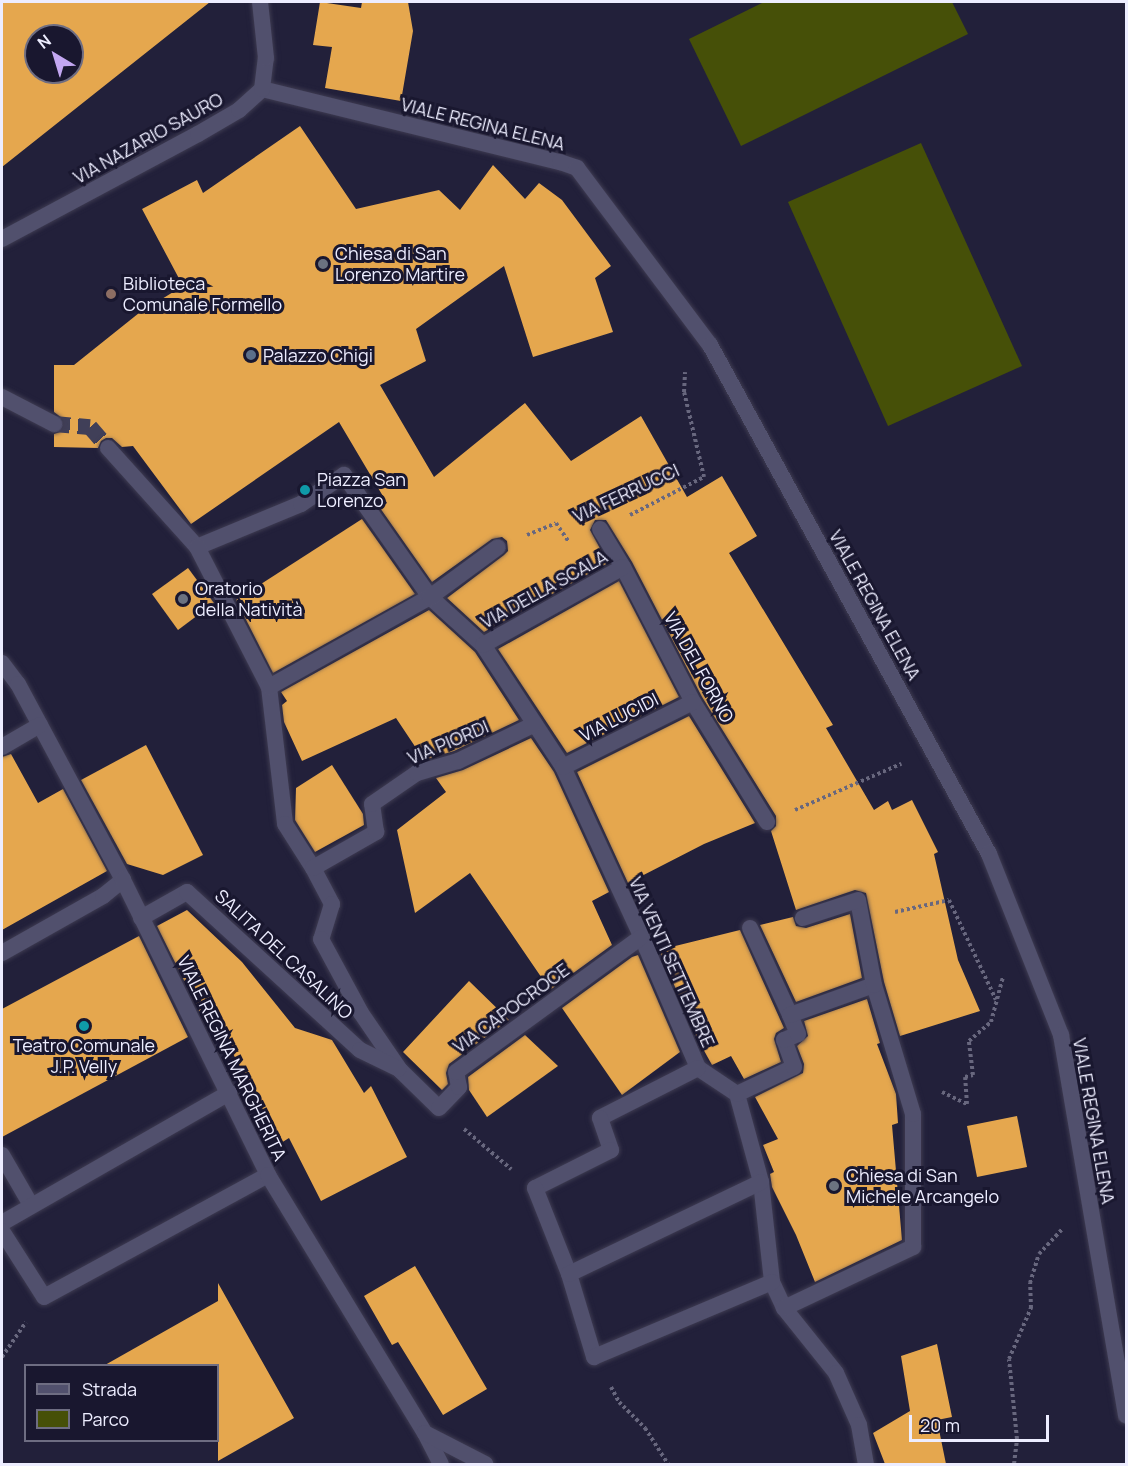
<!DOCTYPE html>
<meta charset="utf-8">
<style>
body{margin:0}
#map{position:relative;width:1128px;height:1466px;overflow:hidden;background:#22203a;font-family:Manrope,sans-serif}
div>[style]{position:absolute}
.green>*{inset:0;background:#465008}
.building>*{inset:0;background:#e5a74e}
.pedestrian-tunnel>*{height:16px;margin-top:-8px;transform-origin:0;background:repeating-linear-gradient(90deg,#403f58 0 16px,transparent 0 24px)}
.path>*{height:4px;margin-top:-2px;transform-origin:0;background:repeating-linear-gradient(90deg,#68677e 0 3px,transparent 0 6px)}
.roads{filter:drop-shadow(0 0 2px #3e3b51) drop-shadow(0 0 2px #3e3b51)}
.service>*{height:16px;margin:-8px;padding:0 8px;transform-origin:8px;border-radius:8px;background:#51506d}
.pedestrian>*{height:16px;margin:-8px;padding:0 8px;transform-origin:8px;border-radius:8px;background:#51506d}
.minor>*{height:16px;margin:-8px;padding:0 8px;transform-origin:8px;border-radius:8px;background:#51506d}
.tertiary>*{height:16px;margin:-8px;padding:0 8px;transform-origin:8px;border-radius:8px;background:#51506d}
.dots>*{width:16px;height:16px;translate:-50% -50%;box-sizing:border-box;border:3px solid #19172f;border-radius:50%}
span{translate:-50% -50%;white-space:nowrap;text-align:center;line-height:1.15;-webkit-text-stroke:6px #19172f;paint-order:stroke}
.street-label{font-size:18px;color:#ededff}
.poi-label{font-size:18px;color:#ededff}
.left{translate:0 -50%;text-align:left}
.frame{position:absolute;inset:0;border:3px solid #ededff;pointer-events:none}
.legend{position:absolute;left:24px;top:1364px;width:195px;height:78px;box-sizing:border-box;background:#19172f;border:2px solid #6e6d82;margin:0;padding:8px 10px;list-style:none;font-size:18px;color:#ededff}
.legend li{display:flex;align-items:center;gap:12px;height:30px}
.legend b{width:30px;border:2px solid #6e6d82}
.north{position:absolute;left:24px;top:24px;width:60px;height:60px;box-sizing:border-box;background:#19172f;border:2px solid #6e6d82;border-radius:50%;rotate:322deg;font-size:16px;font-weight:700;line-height:24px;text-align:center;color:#ededff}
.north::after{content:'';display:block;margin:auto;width:21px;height:27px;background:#c3a7f2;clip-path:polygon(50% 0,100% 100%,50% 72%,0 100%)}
.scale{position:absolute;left:909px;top:1415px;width:140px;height:27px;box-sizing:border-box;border:3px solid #ededff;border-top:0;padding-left:8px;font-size:18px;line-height:21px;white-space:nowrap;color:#ededff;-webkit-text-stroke:4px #19172f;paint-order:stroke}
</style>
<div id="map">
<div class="green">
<i style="clip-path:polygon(764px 2px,952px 2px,968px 34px,741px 146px,689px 39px)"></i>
<i style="clip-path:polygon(921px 143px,1022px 366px,888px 426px,788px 202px)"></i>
</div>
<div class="building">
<i style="clip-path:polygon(evenodd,2px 2px,210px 2px,2px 167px,2px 2px,36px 36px,72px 36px,72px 72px,36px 72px,36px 36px)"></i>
<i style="clip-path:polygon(320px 2px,361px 8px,362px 2px,408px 2px,413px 31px,401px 101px,325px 88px,332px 47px,313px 45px)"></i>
<i style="clip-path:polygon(300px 126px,356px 209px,439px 190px,460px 210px,493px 165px,525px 199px,539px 183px,562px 200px,611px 266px,595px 278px,613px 332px,533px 357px,504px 266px,416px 329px,426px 361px,380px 385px,434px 477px,525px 403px,571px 461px,641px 416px,687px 497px,722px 476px,757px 536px,729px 553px,833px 725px,826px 728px,874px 810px,888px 801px,892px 810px,912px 800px,938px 852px,934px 854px,958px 960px,980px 1011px,900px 1036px,884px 982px,866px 893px,855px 890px,796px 910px,771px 831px,776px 826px,776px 816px,702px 697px,632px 562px,606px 520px,595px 520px,590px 530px,608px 563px,484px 632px,447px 598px,504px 555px,508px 551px,507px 541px,502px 537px,492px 539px,432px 582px,380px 508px,387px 503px,339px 422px,191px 524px,133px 446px,122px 447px,112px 438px,106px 438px,101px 441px,98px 448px,54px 447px,54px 434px,60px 432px,64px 424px,62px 418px,54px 412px,54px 365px,74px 365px,139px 313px,183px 286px,142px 209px,197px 180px,203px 193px)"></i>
<i style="clip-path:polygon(362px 519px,415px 594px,273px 673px,236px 600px)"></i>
<i style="clip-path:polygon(188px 568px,214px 603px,178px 630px,152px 594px)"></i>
<i style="clip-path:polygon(619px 581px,679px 697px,567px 753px,498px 649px)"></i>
<i style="clip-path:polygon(429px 610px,475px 652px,519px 720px,454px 751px,424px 760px,396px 718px,302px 761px,284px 722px,282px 705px,287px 701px,281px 692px)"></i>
<i style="clip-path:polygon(689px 716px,755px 823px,704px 844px,628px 883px,577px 772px)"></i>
<i style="clip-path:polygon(531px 738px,554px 772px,609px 892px,592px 901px,612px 945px,550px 990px,470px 873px,415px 913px,397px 830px,446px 792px,436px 778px,463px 770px)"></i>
<i style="clip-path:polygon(146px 745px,203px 855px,163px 875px,127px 864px,81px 780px)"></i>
<i style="clip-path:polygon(11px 754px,38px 803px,63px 789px,107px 871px,2px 930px,2px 757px)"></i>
<i style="clip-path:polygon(332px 765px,363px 814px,364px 825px,315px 852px,295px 820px,296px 788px)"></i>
<i style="clip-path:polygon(187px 910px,242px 962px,295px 1028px,332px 1040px,364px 1093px,371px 1086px,407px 1157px,321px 1201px,289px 1138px,281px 1143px,216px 1022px,207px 1027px,157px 926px)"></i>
<i style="clip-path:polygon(850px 914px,862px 978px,796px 1002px,760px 925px,793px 917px,796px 926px,806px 928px)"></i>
<i style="clip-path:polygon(740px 930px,784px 1028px,776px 1033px,774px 1039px,781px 1062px,744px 1079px,731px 1056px,712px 1065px,697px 1038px,659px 950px)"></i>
<i style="clip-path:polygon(139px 936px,188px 1037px,2px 1137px,2px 1009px)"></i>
<i style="clip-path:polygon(638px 955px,680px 1052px,622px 1095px,562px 1008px,632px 957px)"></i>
<i style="clip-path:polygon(469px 981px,509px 1020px,449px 1064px,446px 1073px,448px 1084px,442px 1090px,403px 1052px)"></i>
<i style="clip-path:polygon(867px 999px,880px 1043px,877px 1044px,896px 1094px,898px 1123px,892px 1125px,902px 1240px,815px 1282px,796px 1235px,772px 1187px,770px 1174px,774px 1172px,763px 1145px,778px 1139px,755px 1097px,803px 1073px,804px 1064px,797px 1046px,808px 1036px,804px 1021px)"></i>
<i style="clip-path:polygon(525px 1035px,558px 1066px,487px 1117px,469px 1090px,468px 1077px)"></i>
<i style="clip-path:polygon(1017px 1116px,1027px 1167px,977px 1177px,967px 1126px)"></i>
<i style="clip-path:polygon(415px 1266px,487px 1389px,443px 1415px,398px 1342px,392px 1345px,364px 1296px)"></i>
<i style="clip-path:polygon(218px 1283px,294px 1418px,218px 1461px,218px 1365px,105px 1365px,218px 1301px)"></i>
<i style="clip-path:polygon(937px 1344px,952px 1417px,937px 1420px,946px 1464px,885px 1464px,873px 1433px,910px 1411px,901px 1356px)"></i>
</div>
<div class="pedestrian-tunnel">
<i style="left:54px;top:424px;width:36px;rotate:5deg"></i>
<i style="left:90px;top:427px;width:28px;rotate:49deg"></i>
</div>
<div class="path">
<i style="left:630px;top:515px;width:83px;rotate:-27.2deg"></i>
<i style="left:704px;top:477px;width:87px;rotate:-103.2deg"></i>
<i style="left:684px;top:392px;width:20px;rotate:-87deg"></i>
<i style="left:527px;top:535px;width:31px;rotate:-22deg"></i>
<i style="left:556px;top:523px;width:22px;rotate:56deg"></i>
<i style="left:795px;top:810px;width:116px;rotate:-23.5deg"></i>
<i style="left:895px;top:912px;width:55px;rotate:-12.5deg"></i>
<i style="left:949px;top:900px;width:110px;rotate:64.8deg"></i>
<i style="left:942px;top:1092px;width:28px;rotate:26deg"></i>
<i style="left:967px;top:1104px;width:27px;rotate:-94deg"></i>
<i style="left:965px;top:1077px;width:8px;rotate:-14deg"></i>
<i style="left:973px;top:1075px;width:34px;rotate:-97deg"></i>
<i style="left:969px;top:1041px;width:29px;rotate:-41deg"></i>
<i style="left:991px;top:1022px;width:47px;rotate:-75.1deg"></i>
<i style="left:464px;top:1129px;width:62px;rotate:40.4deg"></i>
<i style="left:2px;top:1357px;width:42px;rotate:-55.6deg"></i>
<i style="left:611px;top:1387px;width:17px;rotate:62deg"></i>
<i style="left:619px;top:1402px;width:37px;rotate:45deg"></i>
<i style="left:645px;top:1428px;width:43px;rotate:57.4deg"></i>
<i style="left:1014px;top:1464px;width:25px;rotate:-83deg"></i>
<i style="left:1017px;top:1439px;width:80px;rotate:-95.7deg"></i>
<i style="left:1009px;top:1359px;width:56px;rotate:-66.7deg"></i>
<i style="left:1031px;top:1308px;width:25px;rotate:-92deg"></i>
<i style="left:1030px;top:1283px;width:30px;rotate:-73deg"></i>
<i style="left:1039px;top:1254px;width:34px;rotate:-47deg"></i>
</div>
<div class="roads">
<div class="service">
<i style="left:2px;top:953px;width:116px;rotate:-29.4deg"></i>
<i style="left:103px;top:896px;width:26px;rotate:-39deg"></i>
<i style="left:2px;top:1155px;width:58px;rotate:59.9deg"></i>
<i style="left:2px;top:1223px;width:262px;rotate:-29.8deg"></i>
<i style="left:2px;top:1231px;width:78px;rotate:57.5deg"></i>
<i style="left:44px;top:1297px;width:255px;rotate:-28.6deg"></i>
</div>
<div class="pedestrian">
<i style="left:2px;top:397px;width:59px;rotate:27.4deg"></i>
<i style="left:108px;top:448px;width:133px;rotate:48deg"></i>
<i style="left:197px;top:547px;width:113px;rotate:-22.5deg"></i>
<i style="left:301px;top:504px;width:52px;rotate:-34deg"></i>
<i style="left:344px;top:475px;width:149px;rotate:54.8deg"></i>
<i style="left:430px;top:597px;width:72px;rotate:42.2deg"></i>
<i style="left:483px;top:645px;width:146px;rotate:56.7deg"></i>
<i style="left:563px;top:767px;width:198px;rotate:65.2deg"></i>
<i style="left:646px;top:947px;width:132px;rotate:66.7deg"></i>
<i style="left:698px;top:1068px;width:47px;rotate:33.7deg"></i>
<i style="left:737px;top:1094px;width:91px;rotate:74.7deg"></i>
<i style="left:761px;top:1182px;width:101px;rotate:83.7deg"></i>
<i style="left:772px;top:1282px;width:29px;rotate:65deg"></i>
<i style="left:784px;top:1308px;width:83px;rotate:51.3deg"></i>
<i style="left:836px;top:1373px;width:57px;rotate:66.1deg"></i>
<i style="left:859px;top:1425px;width:40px;rotate:80deg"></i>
<i style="left:600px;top:529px;width:44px;rotate:58.8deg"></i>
<i style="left:623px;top:567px;width:152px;rotate:62.6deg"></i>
<i style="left:693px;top:702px;width:141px;rotate:58.3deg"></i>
<i style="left:197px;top:547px;width:157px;rotate:62.8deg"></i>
<i style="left:269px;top:687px;width:138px;rotate:83.3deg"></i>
<i style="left:285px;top:824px;width:52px;rotate:57.5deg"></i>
<i style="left:313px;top:868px;width:41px;rotate:62.2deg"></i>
<i style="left:332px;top:904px;width:37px;rotate:107deg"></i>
<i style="left:321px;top:939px;width:84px;rotate:61.6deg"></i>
<i style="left:361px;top:1013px;width:69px;rotate:55.6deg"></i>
<i style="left:400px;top:1070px;width:54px;rotate:44.3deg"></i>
<i style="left:439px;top:1108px;width:29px;rotate:-46deg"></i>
<i style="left:459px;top:1087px;width:15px;rotate:-101deg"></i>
<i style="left:456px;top:1072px;width:228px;rotate:-36.1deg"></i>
<i style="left:483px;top:645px;width:160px;rotate:-29.1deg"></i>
<i style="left:269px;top:687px;width:184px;rotate:-29.2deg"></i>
<i style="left:430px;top:597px;width:84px;rotate:-36.3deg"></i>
<i style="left:563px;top:767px;width:145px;rotate:-26.6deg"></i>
<i style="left:313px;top:868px;width:73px;rotate:-29.7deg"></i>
<i style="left:376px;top:832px;width:28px;rotate:-98deg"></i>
<i style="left:372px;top:804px;width:55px;rotate:-34.6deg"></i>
<i style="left:417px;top:773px;width:43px;rotate:-16.3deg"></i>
<i style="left:458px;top:761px;width:85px;rotate:-25.7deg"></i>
<i style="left:141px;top:918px;width:53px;rotate:-29.5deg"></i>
<i style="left:187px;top:892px;width:234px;rotate:42.4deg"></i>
<i style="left:360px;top:1050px;width:43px;rotate:26deg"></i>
<i style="left:698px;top:1068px;width:110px;rotate:153deg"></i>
<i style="left:600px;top:1118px;width:34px;rotate:71deg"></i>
<i style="left:611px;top:1150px;width:85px;rotate:153.4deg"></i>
<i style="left:535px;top:1188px;width:92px;rotate:68.4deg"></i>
<i style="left:569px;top:1274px;width:87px;rotate:73.2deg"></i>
<i style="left:594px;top:1357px;width:193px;rotate:-22.8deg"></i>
<i style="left:569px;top:1274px;width:213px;rotate:-25.6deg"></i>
<i style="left:784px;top:1308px;width:143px;rotate:-25.3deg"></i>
<i style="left:913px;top:1247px;width:133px;rotate:-90deg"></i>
<i style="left:913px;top:1114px;width:135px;rotate:-106.8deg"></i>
</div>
<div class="minor">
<i style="left:262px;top:89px;width:307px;rotate:13.8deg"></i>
<i style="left:560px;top:162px;width:18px;rotate:19deg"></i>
<i style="left:577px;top:168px;width:221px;rotate:53.1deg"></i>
<i style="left:710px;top:345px;width:580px;rotate:61.27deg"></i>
<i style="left:989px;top:854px;width:195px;rotate:68.3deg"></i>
<i style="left:1061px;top:1035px;width:386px;rotate:80.3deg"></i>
<i style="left:2px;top:663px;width:26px;rotate:53deg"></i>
<i style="left:18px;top:684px;width:222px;rotate:61.8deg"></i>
<i style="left:123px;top:880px;width:329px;rotate:63.8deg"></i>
<i style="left:268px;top:1175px;width:302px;rotate:58.7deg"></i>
<i style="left:425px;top:1433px;width:35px;rotate:63deg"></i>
<i style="left:2px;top:747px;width:44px;rotate:-30.1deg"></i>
<i style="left:750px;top:928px;width:96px;rotate:65.3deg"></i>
<i style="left:737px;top:1094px;width:63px;rotate:-25.3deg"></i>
<i style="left:794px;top:1067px;width:29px;rotate:-110deg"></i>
<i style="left:784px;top:1040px;width:15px;rotate:-23deg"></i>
<i style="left:798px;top:1034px;width:21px;rotate:-113deg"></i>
<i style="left:790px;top:1015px;width:89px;rotate:-19.7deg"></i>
<i style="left:874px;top:985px;width:86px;rotate:-100.7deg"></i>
<i style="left:858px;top:900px;width:58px;rotate:161.9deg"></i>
<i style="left:425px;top:1433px;width:68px;rotate:27.3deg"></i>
</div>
<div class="tertiary">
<i style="left:2px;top:239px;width:222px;rotate:-28.2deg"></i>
<i style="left:198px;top:134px;width:48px;rotate:-30.3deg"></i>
<i style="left:239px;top:110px;width:31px;rotate:-42deg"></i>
<i style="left:262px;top:89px;width:31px;rotate:-83deg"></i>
<i style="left:266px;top:58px;width:56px;rotate:-96.1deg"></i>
</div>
</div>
<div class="dots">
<i style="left:323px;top:264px;background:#6b7280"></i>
<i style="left:111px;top:294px;background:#8d6e63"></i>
<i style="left:251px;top:355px;background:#5c6f8a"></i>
<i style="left:305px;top:490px;background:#0f9aa8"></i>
<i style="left:183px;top:599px;background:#6b7280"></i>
<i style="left:84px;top:1026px;background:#0f9aa8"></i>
<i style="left:834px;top:1186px;background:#6b7280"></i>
</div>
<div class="street-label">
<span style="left:483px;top:124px;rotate:14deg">VIALE REGINA ELENA</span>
<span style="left:148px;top:138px;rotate:-29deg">VIA NAZARIO SAURO</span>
<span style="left:626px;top:493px;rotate:-25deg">VIA FERRUCCI</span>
<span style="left:544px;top:589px;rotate:-29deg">VIA DELLA SCALA</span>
<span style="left:875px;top:605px;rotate:61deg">VIALE REGINA ELENA</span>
<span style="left:699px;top:667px;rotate:61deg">VIA DEL FORNO</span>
<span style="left:619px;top:717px;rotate:-27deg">VIA LUCIDI</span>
<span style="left:448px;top:742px;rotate:-23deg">VIA PIORDI</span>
<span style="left:284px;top:954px;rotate:43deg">SALITA DEL CASALINO</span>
<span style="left:672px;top:962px;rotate:66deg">VIA VENTI SETTEMBRE</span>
<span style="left:511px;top:1008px;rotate:-36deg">VIA CAPOCROCE</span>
<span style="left:232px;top:1058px;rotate:64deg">VIALE REGINA MARGHERITA</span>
<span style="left:1094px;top:1121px;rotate:80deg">VIALE REGINA ELENA</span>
</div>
<div class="poi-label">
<span class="left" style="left:335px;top:264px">Chiesa di San<br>Lorenzo Martire</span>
<span class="left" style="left:123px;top:294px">Biblioteca<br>Comunale Formello</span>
<span class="left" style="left:263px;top:355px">Palazzo Chigi</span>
<span class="left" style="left:317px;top:490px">Piazza San<br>Lorenzo</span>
<span class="left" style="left:195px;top:599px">Oratorio<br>della Natività</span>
<span style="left:84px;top:1056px">Teatro Comunale<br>J.P. Velly</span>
<span class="left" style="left:846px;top:1186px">Chiesa di San<br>Michele Arcangelo</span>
</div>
<div class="frame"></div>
<ul class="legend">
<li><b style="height:8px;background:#51506d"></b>Strada</li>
<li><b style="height:16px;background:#465008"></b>Parco</li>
</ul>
<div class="north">N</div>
<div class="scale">20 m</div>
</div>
